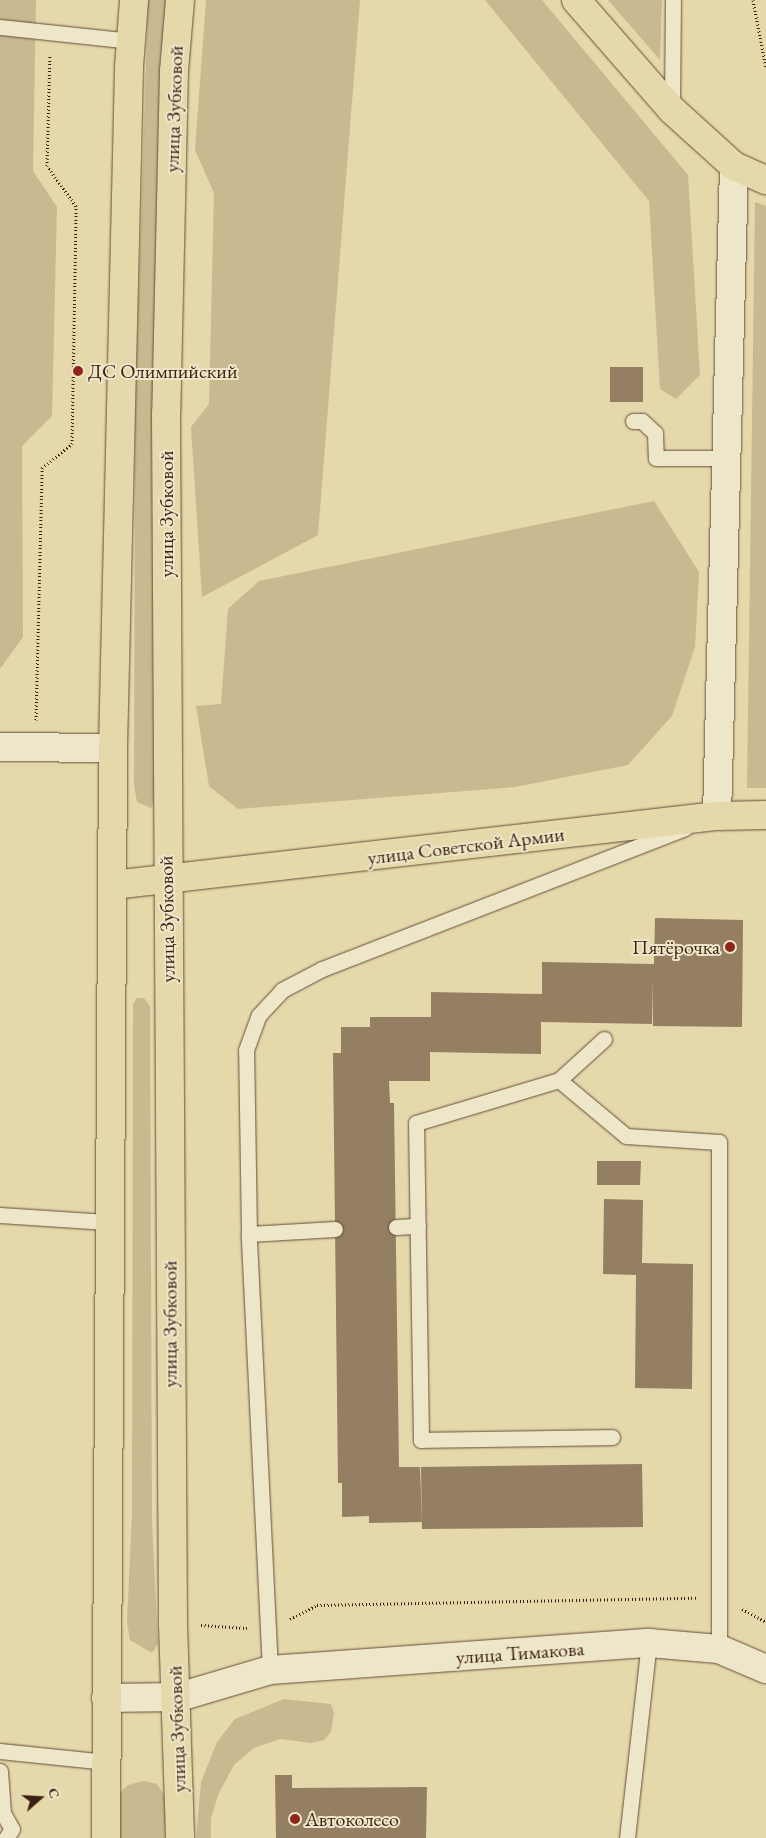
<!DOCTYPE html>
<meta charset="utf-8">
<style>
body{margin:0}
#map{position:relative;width:766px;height:1838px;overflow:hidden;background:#e5d8aa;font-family:"EB Garamond",serif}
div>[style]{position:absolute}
.green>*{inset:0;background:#c8b990}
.building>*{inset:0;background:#947f62}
.path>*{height:3px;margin-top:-1.5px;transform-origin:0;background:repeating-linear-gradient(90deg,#3c1f13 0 1px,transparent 0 3.5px)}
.roads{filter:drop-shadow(0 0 1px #664d39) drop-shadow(0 0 1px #664d39)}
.lane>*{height:15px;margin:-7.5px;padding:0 7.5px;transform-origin:7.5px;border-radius:7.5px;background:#eee6c8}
.street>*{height:28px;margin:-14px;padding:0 14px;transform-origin:14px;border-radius:14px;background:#eee6c8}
.secondary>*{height:28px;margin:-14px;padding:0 14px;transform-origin:14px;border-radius:14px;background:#eee6c8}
.primary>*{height:28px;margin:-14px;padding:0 14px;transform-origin:14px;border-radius:14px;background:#e5d8aa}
.dots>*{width:14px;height:14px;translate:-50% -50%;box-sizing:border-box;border:2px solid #eee6c8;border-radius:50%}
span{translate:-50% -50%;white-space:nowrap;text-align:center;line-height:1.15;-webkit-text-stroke:4px #eee6c8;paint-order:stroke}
.street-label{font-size:20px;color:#3c1f13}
.poi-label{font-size:20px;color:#3c1f13}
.left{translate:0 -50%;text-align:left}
.right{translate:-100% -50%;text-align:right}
.north{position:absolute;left:15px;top:1773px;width:50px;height:50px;-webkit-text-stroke:4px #eee6c8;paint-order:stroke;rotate:71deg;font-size:14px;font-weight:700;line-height:20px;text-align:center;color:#3c1f13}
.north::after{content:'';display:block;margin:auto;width:18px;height:22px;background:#3c1f13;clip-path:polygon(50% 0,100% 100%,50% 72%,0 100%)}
</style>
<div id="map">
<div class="green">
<i style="clip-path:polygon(0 0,36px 0,33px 171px,57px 207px,52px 416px,22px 446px,23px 637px,0 669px)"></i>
<i style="clip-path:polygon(148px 0,167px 0,152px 409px,155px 801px,151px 808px,137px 802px,134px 785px,135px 410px)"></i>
<i style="clip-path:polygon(206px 0,360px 0,318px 535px,202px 597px,191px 427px,209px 404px,214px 193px,195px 150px)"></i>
<i style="clip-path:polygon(485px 0,542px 0,688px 175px,700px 375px,676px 399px,660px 389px,649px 201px)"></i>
<i style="clip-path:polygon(608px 0,662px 0,660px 60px)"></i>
<i style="clip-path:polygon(755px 202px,766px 206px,766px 788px,747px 788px)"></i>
<i style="clip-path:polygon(654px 501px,699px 572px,695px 647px,672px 716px,628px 765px,515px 787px,238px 809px,209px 786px,196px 706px,221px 704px,228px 609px,259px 581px)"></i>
<i style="clip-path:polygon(137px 998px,144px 998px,150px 1006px,152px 1520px,158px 1644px,152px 1653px,130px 1640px,127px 1622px,132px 1514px,133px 1004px)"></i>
<i style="clip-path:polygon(284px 1699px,331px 1704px,334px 1713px,331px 1732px,324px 1740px,311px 1743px,280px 1739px,254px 1748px,234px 1765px,218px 1795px,211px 1818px,211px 1838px,196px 1838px,201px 1782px,217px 1742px,235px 1719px)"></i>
<i style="clip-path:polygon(144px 1781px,157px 1784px,165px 1796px,165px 1838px,118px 1838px,118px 1794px,128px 1785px)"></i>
</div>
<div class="building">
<i style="clip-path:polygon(610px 367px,643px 367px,643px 402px,610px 402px)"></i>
<i style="clip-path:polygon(655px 918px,743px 920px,742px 1027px,653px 1026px,653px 981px,652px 1024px,541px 1022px,541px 1054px,430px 1052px,430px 1081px,389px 1081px,390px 1103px,394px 1103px,399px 1467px,420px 1467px,422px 1522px,369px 1523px,369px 1516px,342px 1517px,342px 1483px,338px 1483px,333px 1053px,341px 1053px,341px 1027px,370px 1027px,370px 1017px,431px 1017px,431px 992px,542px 994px,542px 962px,654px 964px)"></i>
<i style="clip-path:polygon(597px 1161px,641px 1161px,640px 1185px,597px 1185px)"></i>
<i style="clip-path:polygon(604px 1199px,643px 1200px,642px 1263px,693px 1264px,692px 1389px,635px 1388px,636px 1275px,603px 1274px)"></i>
<i style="clip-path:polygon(642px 1464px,643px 1527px,422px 1529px,421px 1467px)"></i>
<i style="clip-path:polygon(275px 1775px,292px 1775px,292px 1788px,427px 1787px,426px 1838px,276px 1838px)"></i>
</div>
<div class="path">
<i style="left:753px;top:0;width:69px;rotate:79.2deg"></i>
<i style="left:36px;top:720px;width:252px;rotate:-88.6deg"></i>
<i style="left:42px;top:468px;width:38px;rotate:-39deg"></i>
<i style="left:72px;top:444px;width:238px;rotate:-89deg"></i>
<i style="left:76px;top:206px;width:49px;rotate:-125.9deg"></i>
<i style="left:47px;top:166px;width:111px;rotate:-88.5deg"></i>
<i style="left:742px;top:1609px;width:27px;rotate:28deg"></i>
<i style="left:290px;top:1619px;width:30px;rotate:-27deg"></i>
<i style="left:317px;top:1605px;width:379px;rotate:-1.1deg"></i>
<i style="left:201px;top:1625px;width:46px;rotate:3.7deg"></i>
</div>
<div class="roads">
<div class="lane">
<i style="left:0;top:27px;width:132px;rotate:6.1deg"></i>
<i style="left:672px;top:109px;width:109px;rotate:-89.5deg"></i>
<i style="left:633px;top:421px;width:9px"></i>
<i style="left:642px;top:421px;width:18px;rotate:43deg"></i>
<i style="left:655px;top:433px;width:25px;rotate:88deg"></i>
<i style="left:656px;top:458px;width:72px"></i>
<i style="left:559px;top:1080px;width:61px;rotate:-42.3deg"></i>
<i style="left:0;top:1215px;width:107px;rotate:3.7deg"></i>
<i style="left:396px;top:1227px;width:22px;rotate:-3deg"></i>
<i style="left:249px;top:1234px;width:86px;rotate:-3.3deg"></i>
<i style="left:612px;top:1437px;width:191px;rotate:179.1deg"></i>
<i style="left:421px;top:1440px;width:317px;rotate:-90.9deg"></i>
<i style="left:416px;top:1123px;width:149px;rotate:-16.7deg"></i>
<i style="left:559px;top:1080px;width:87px;rotate:39.9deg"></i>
<i style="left:626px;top:1136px;width:93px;rotate:3.7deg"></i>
<i style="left:719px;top:1142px;width:507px;rotate:90deg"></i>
<i style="left:270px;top:1670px;width:437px;rotate:-92.8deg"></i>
<i style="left:249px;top:1234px;width:184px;rotate:-90.9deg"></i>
<i style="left:246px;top:1050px;width:37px;rotate:-70deg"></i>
<i style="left:259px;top:1015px;width:34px;rotate:-47deg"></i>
<i style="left:282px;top:990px;width:45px;rotate:-27.7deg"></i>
<i style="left:322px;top:969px;width:389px;rotate:-21.2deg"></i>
<i style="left:0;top:1751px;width:107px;rotate:5.9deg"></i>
<i style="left:0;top:1771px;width:42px;rotate:85.9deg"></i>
<i style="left:3px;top:1813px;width:18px;rotate:61deg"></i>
<i style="left:12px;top:1829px;width:11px;rotate:124deg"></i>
<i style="left:627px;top:1838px;width:196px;rotate:-83.6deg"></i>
</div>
<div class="street">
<i style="left:0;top:747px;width:113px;rotate:0.5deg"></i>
</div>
<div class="secondary">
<i style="left:717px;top:816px;width:650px;rotate:-88.5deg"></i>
<i style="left:106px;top:1698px;width:73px;rotate:-0.8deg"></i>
<i style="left:179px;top:1697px;width:95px;rotate:-16.5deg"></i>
<i style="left:270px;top:1670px;width:380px;rotate:-4.1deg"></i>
<i style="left:649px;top:1643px;width:70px;rotate:4.9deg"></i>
<i style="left:719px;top:1649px;width:51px;rotate:23.1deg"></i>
</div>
<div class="primary">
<i style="left:180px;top:0;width:71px;rotate:94.8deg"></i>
<i style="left:174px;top:71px;width:342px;rotate:91.3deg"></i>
<i style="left:166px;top:413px;width:1211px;rotate:89.67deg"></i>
<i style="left:173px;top:1624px;width:214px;rotate:88.1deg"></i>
<i style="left:576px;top:0;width:146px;rotate:48.9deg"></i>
<i style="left:672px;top:110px;width:84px;rotate:42.1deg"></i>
<i style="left:734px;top:166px;width:35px;rotate:24deg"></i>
<i style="left:113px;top:885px;width:608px;rotate:-6.52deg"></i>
<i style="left:717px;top:816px;width:49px;rotate:-1.2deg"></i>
<i style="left:106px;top:1838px;width:1090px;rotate:-89.63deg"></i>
<i style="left:113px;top:748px;width:681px;rotate:-88.65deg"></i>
<i style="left:129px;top:67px;width:67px;rotate:-85.7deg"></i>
</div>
</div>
<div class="dots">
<i style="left:78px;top:371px;background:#8f2418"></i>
<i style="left:730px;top:947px;background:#8f2418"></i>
<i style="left:295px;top:1819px;background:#8f2418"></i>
</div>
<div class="street-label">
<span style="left:174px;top:109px;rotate:-88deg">улица Зубковой</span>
<span style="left:166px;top:514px;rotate:-90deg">улица Зубковой</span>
<span style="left:466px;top:846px;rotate:-7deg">улица Советской Армии</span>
<span style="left:167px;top:919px;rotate:-91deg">улица Зубковой</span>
<span style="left:170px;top:1324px;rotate:-90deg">улица Зубковой</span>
<span style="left:520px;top:1653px;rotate:-4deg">улица Тимакова</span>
<span style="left:177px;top:1729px;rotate:-92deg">улица Зубковой</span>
</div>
<div class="poi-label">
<span class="left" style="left:88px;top:371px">ДС Олимпийский</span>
<span class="right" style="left:720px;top:947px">Пятёрочка</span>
<span class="left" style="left:305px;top:1819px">Автоколесо</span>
</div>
<div class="north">С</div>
</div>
